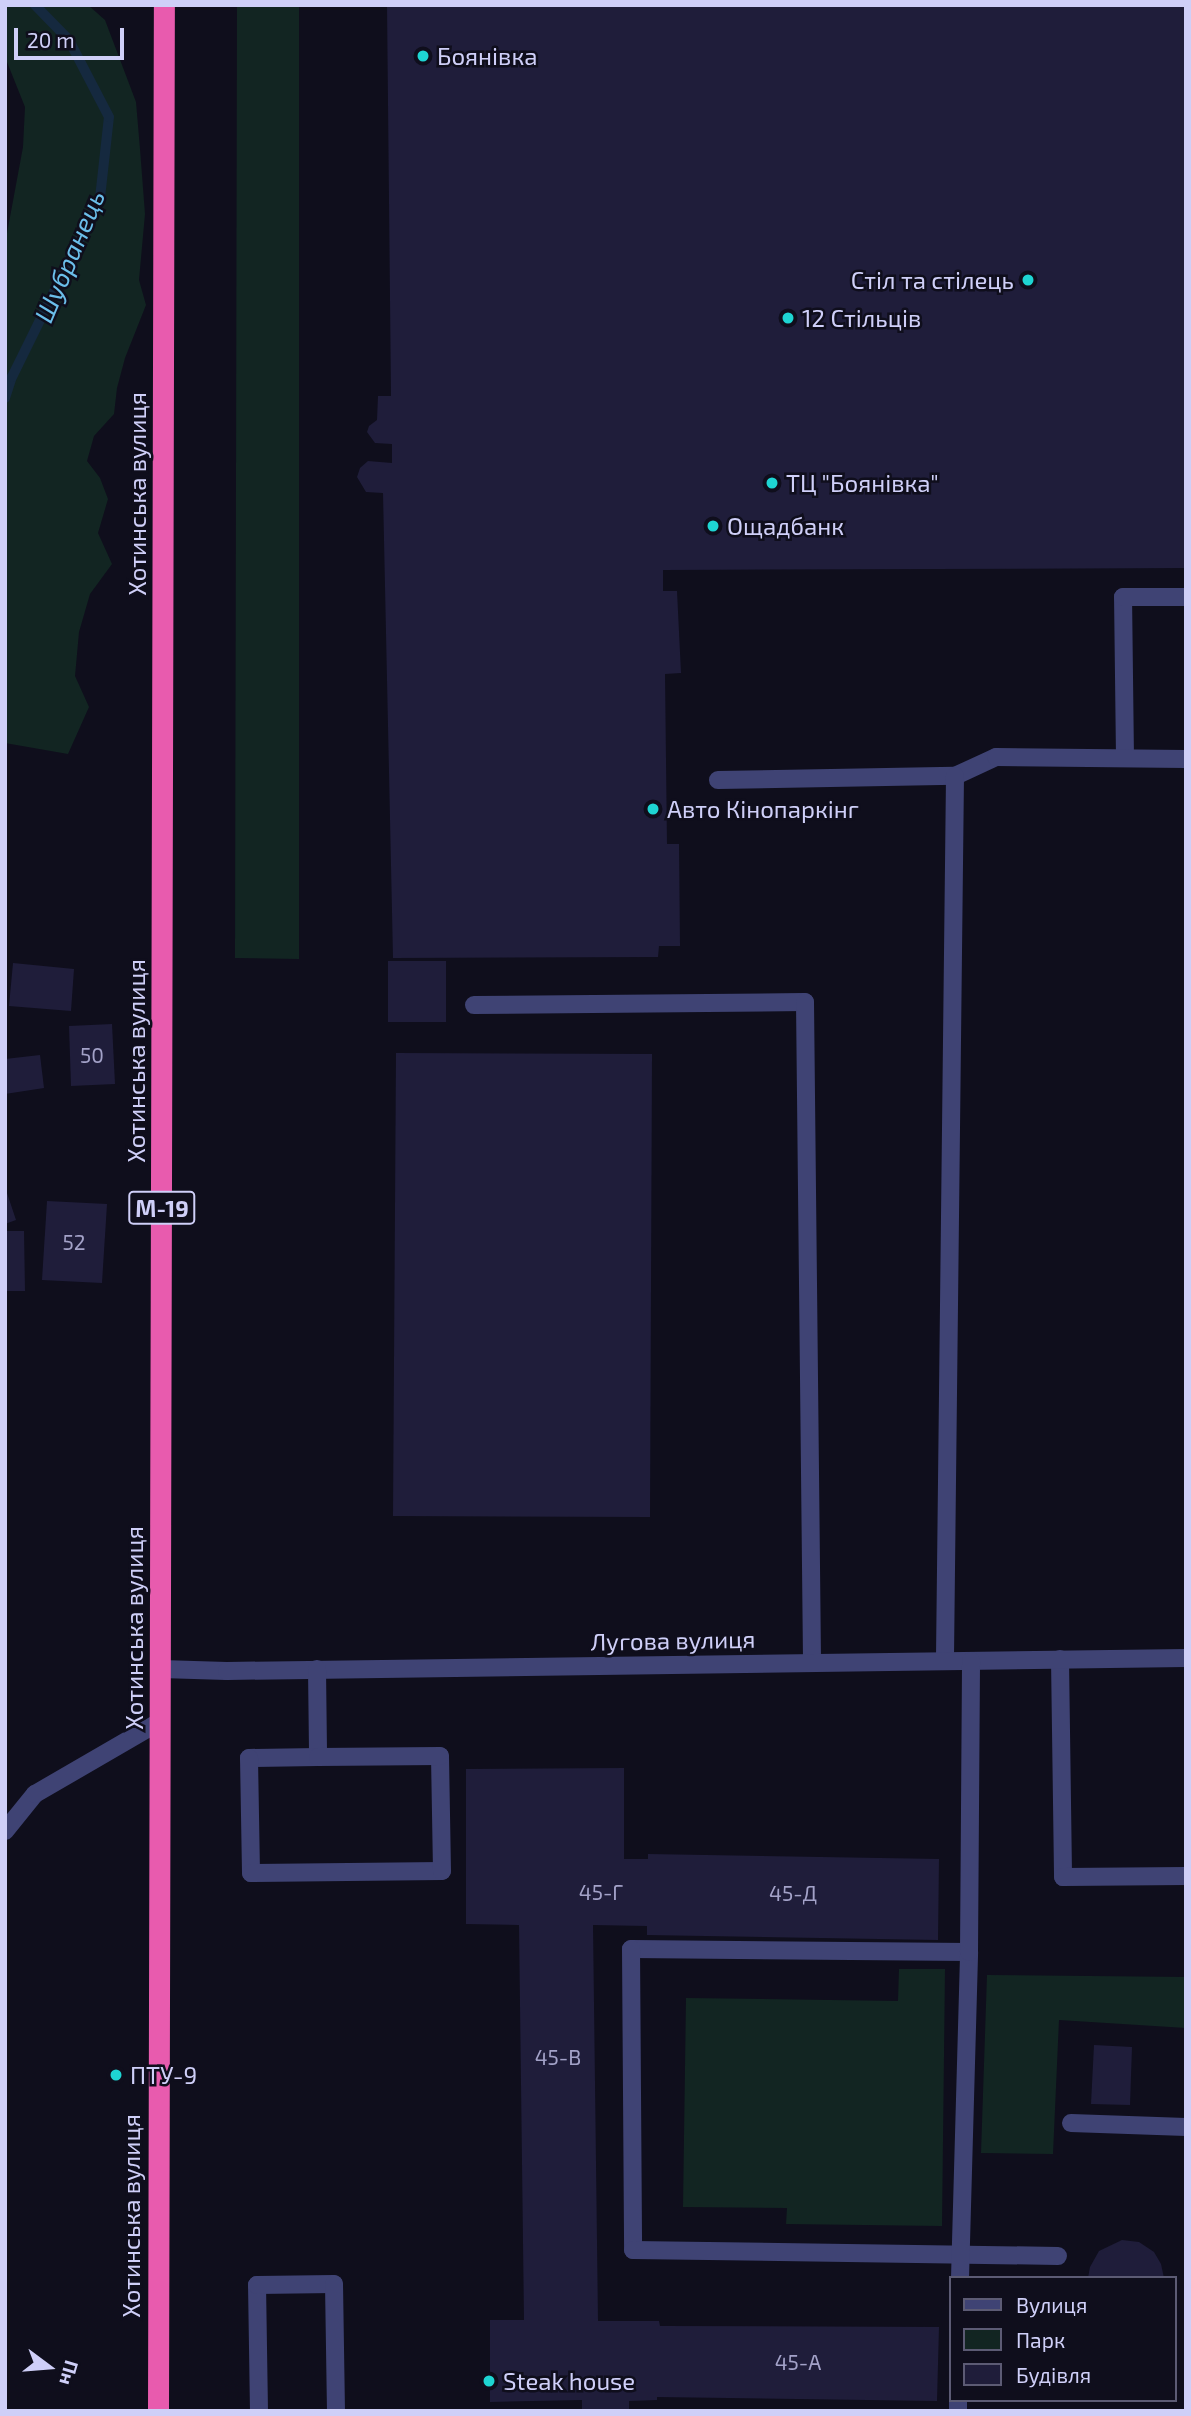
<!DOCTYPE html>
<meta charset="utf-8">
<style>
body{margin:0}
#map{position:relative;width:1191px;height:2416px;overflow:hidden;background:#0f0e1c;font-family:"Exo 2",sans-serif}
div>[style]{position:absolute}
.green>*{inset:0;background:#122522}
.stream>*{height:10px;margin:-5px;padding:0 5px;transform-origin:5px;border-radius:5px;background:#15293f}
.building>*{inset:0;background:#1f1d3a}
.minor>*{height:18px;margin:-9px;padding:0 9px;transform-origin:9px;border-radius:9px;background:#3f4374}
.highway>*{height:21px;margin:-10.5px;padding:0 10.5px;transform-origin:10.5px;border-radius:10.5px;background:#e85bae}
.dots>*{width:19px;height:19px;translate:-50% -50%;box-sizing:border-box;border:4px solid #0f0e1c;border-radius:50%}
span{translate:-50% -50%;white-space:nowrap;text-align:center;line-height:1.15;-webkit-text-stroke:5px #0f0e1c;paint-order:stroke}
.number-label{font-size:21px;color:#a3a2c8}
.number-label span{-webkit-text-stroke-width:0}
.shield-label span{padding:2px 5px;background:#0f0e1c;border:2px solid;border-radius:5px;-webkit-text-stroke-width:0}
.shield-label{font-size:23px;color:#cfcff8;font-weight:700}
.poi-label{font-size:24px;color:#cfcff8}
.left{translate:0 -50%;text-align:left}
.right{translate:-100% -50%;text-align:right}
.street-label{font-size:24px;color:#cfcff8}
.water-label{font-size:26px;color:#6bbeea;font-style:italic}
.frame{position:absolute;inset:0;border:7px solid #cfcff8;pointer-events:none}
.legend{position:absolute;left:949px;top:2276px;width:228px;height:126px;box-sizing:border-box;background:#0f0e1c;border:2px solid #5c5b74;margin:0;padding:9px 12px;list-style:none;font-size:21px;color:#cfcff8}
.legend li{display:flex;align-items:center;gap:14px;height:35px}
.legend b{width:35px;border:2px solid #5c5b74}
.north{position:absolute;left:14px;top:2332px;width:70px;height:70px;-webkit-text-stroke:5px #0f0e1c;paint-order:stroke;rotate:106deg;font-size:19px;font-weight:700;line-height:28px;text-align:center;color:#cfcff8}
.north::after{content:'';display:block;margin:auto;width:24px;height:32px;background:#cfcff8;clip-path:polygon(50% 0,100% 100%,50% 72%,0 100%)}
.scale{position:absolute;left:14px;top:28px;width:110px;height:32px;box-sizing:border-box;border:4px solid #cfcff8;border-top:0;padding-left:9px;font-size:21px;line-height:24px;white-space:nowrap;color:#cfcff8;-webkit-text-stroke:5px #0f0e1c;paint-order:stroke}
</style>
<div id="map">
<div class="green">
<i style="clip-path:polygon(5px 5px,88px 5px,105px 20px,136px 102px,140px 149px,145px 214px,139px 280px,146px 305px,125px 358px,117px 388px,114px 414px,94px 436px,87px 461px,100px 478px,108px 499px,98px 533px,112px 564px,90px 594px,79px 632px,75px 676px,89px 707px,68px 754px,5px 743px,5px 244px,23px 147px,25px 107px,5px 57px)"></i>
<i style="clip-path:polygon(237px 5px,299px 5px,299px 959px,235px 958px)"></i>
<i style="clip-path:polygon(899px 1969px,945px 1969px,942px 2226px,786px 2224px,787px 2208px,683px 2207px,686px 1998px,898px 2001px)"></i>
<i style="clip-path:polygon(987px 1975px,1186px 1977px,1186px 2028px,1059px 2020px,1053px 2154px,981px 2153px)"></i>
</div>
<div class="stream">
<i style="left:5px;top:398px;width:22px;rotate:-72deg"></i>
<i style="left:12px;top:377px;width:199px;rotate:-63.8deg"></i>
<i style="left:100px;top:198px;width:81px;rotate:-83.7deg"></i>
<i style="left:109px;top:117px;width:87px;rotate:-117.5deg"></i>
<i style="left:69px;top:40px;width:49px;rotate:-134.2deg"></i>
</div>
<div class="building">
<i style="clip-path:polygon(387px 5px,1186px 5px,1186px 568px,663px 570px,663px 591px,677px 591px,681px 673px,665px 674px,667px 844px,679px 844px,680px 946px,659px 946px,658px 957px,393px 958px,383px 493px,366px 492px,357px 477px,360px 468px,368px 461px,392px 463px,392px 444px,375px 443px,367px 432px,369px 426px,377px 420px,378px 396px,391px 396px)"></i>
<i style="clip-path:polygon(388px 961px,446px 961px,446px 1022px,388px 1022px)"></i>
<i style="clip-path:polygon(13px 963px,74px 969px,71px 1011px,9px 1006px)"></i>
<i style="clip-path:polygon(112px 1024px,115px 1084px,71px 1086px,69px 1026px)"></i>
<i style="clip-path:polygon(396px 1053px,652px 1054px,650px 1517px,393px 1516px)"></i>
<i style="clip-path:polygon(40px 1055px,44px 1088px,5px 1094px,5px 1059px)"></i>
<i style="clip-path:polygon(5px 1187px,16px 1220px,5px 1224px)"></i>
<i style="clip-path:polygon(47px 1201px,107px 1204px,102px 1283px,42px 1280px)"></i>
<i style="clip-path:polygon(5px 1231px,24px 1231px,25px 1291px,5px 1291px)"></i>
<i style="clip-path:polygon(624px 1768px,624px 1859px,648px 1859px,648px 1854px,939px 1859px,938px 1940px,647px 1935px,647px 1926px,593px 1925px,598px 2321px,659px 2321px,660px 2326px,939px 2327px,937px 2401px,657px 2397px,657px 2400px,629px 2401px,629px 2411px,582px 2411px,582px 2400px,490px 2402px,490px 2320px,524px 2320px,519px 1925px,466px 1924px,466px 1769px)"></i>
<i style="clip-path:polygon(1094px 2045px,1132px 2047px,1130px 2105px,1091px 2104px)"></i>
<i style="clip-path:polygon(1122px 2240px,1139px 2242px,1154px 2252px,1161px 2264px,1164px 2278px,1088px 2278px,1090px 2267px,1099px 2251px)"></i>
</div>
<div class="minor">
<i style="left:1125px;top:758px;width:161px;rotate:-90.7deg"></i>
<i style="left:1123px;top:597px;width:63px"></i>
<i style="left:955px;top:776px;width:45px;rotate:-24.9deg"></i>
<i style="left:996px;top:757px;width:190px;rotate:0.6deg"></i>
<i style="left:718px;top:780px;width:237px;rotate:-1deg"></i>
<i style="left:955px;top:776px;width:885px;rotate:90.65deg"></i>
<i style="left:474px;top:1005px;width:331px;rotate:-0.5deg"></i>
<i style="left:805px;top:1002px;width:661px;rotate:89.39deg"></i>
<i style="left:1060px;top:1659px;width:218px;rotate:89.2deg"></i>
<i style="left:1063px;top:1877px;width:123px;rotate:-0.5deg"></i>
<i style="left:161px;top:1669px;width:66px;rotate:1.7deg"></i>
<i style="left:227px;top:1671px;width:959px;rotate:-0.78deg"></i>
<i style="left:317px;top:1669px;width:88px;rotate:89.3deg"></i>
<i style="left:318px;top:1757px;width:69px;rotate:179.2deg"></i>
<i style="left:249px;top:1758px;width:115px;rotate:89deg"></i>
<i style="left:251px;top:1873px;width:191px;rotate:-0.6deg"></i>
<i style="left:442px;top:1871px;width:115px;rotate:-91deg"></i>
<i style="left:440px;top:1756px;width:122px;rotate:179.5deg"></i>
<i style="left:5px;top:1831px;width:48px;rotate:-51deg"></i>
<i style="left:35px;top:1794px;width:143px;rotate:-30.1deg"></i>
<i style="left:969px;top:1952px;width:338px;rotate:-179.5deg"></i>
<i style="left:631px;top:1949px;width:301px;rotate:89.6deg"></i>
<i style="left:633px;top:2250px;width:425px;rotate:0.8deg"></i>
<i style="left:1071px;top:2123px;width:115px;rotate:2deg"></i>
<i style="left:960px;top:2278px;width:326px;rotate:-88.4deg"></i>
<i style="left:969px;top:1952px;width:291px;rotate:-89.6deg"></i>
<i style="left:259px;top:2411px;width:126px;rotate:-90.9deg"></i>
<i style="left:257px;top:2285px;width:77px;rotate:-0.7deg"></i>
<i style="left:334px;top:2284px;width:127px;rotate:89.1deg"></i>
<i style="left:958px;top:2411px;width:11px;rotate:-90deg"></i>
</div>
<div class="highway">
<i style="left:158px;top:2411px;width:2406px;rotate:-89.86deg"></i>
</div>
<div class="dots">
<i style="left:423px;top:56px;background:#1ed5d3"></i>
<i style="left:1028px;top:280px;background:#1ed5d3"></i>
<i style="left:788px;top:318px;background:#1ed5d3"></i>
<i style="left:772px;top:483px;background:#1ed5d3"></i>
<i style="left:713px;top:526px;background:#1ed5d3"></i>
<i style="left:653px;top:809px;background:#1ed5d3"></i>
<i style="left:116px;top:2075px;background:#1ed5d3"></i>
<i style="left:489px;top:2381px;background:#1ed5d3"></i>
</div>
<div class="number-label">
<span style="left:92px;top:1055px">50</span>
<span style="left:74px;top:1242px">52</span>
<span style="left:601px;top:1892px">45-Г</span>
<span style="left:793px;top:1893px">45-Д</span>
<span style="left:558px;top:2057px">45-В</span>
<span style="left:798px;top:2362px">45-А</span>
</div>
<div class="shield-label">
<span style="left:162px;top:1208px">М-19</span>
</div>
<div class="poi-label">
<span class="left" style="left:437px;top:56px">Боянівка</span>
<span class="right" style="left:1014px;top:280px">Стіл та стілець</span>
<span class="left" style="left:802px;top:318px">12 Стільців</span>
<span class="left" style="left:786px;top:483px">ТЦ "Боянівка"</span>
<span class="left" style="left:727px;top:526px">Ощадбанк</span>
<span class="left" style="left:667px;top:809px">Авто Кінопаркінг</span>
<span class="left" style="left:130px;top:2075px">ПТУ-9</span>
<span class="left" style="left:503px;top:2381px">Steak house</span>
</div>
<div class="street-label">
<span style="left:137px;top:494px;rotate:-90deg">Хотинська вулиця</span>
<span style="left:136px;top:1061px;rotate:-90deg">Хотинська вулиця</span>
<span style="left:134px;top:1628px;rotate:-90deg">Хотинська вулиця</span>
<span style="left:673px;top:1640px;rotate:-1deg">Лугова вулиця</span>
<span style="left:131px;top:2216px;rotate:-90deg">Хотинська вулиця</span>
</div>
<div class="water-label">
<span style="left:69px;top:256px;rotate:-67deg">Шубранець</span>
</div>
<div class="frame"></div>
<ul class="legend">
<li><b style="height:9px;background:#3f4374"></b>Вулиця</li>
<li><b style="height:19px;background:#122522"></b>Парк</li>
<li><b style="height:19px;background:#1f1d3a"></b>Будівля</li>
</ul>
<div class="north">Пн</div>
<div class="scale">20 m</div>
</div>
